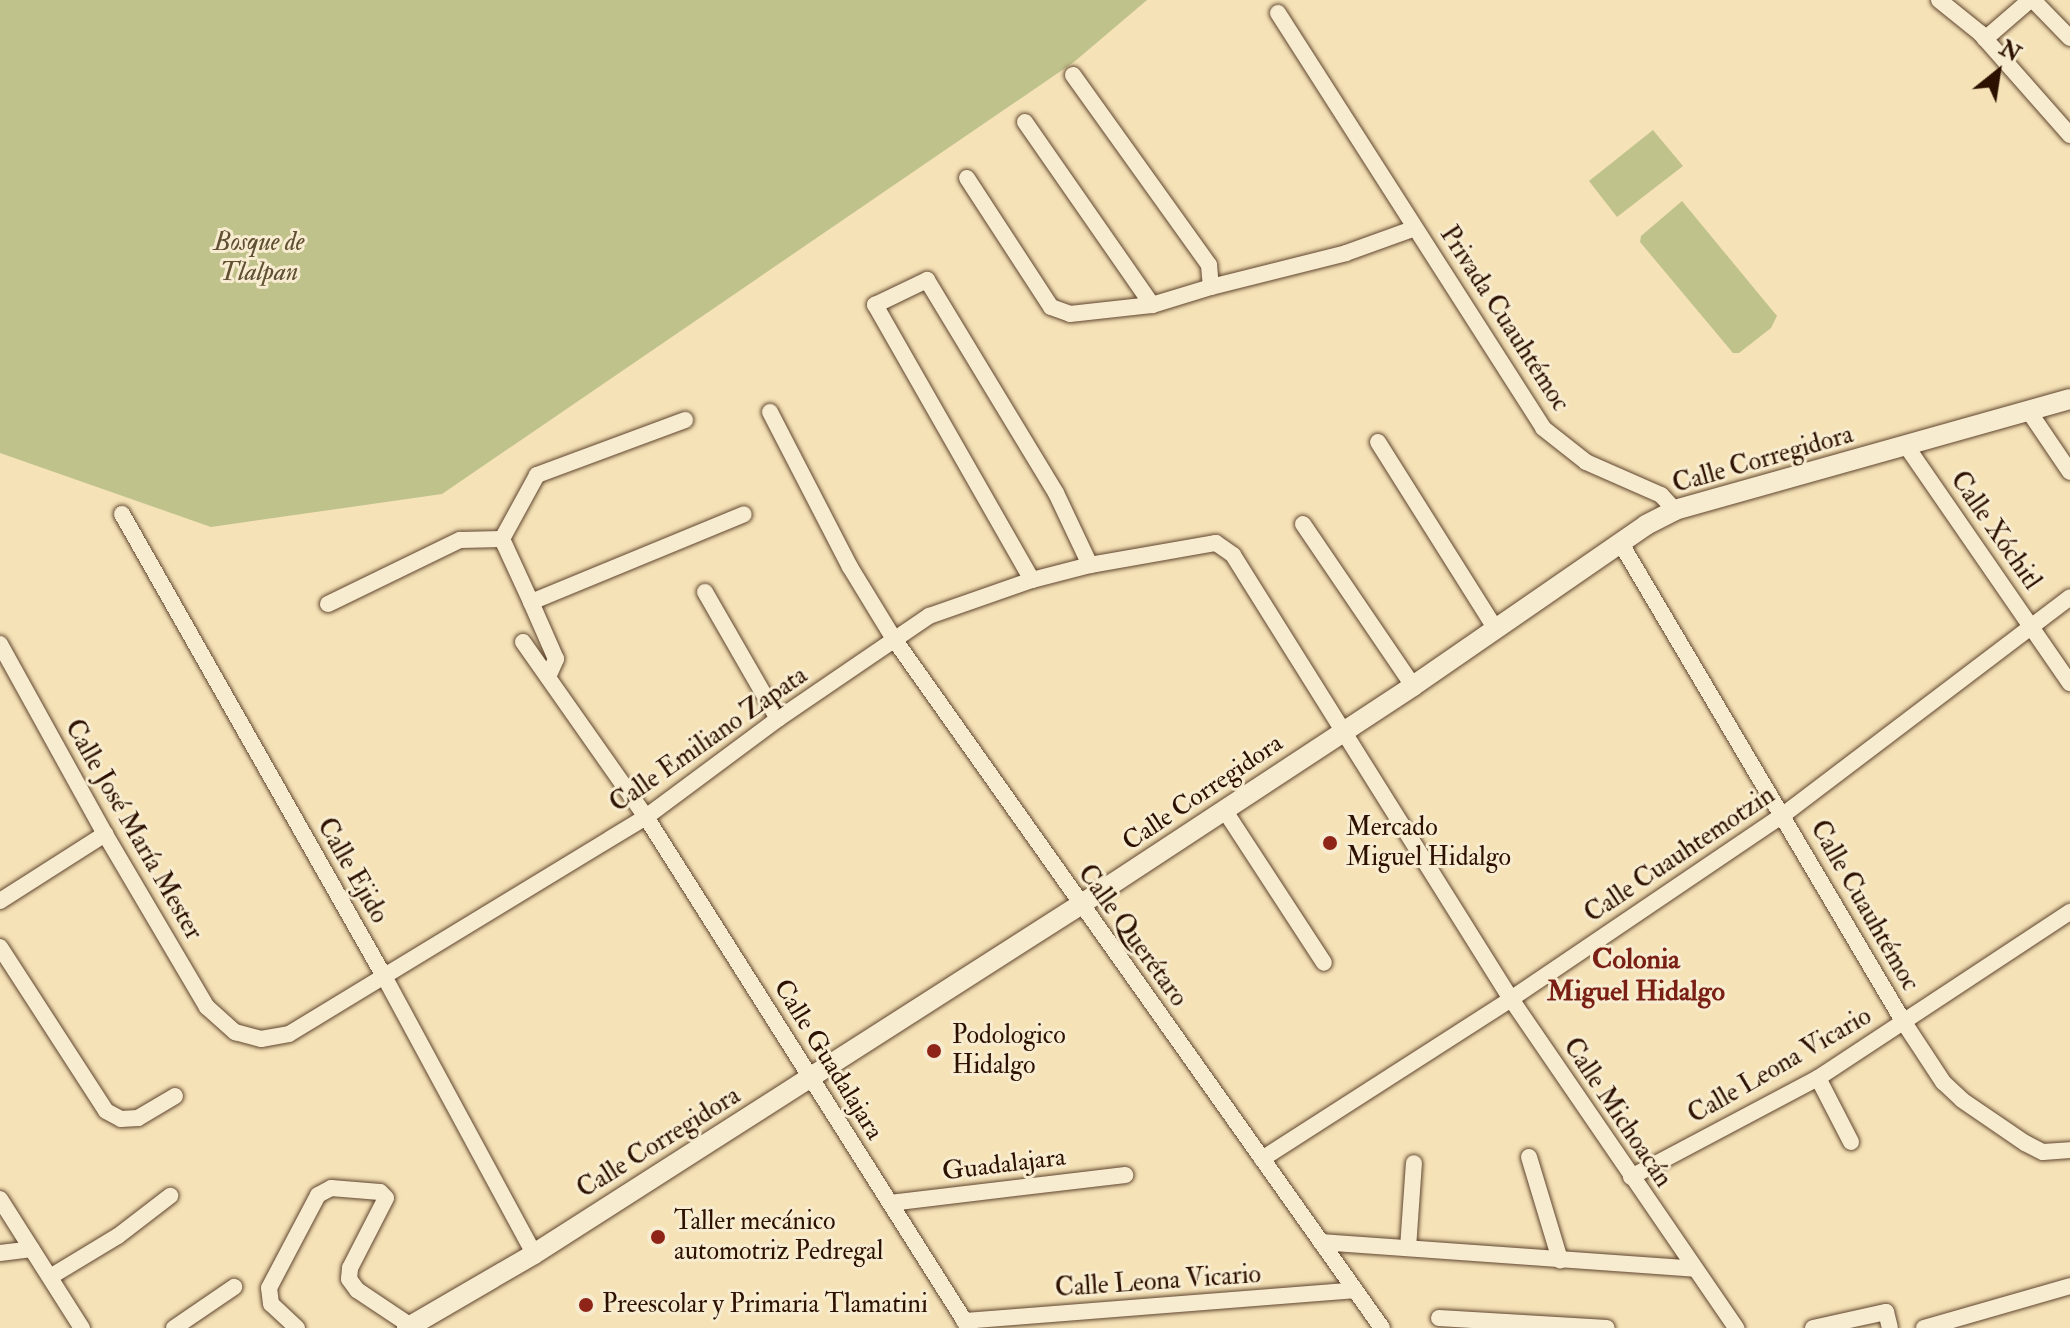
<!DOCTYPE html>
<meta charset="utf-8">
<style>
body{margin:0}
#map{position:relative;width:2070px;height:1328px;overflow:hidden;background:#f5e2b7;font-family:"IM FELL Double Pica",serif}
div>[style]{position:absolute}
.green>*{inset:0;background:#c0c28c}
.roads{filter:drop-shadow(0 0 2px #5f452e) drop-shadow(0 0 2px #5f452e)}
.minor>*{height:16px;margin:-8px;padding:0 8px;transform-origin:8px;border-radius:8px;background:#f8ecd0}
.tertiary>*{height:20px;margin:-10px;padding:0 10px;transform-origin:10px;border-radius:10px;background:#f8ecd0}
.dots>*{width:22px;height:22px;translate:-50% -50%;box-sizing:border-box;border:4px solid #f8ecd0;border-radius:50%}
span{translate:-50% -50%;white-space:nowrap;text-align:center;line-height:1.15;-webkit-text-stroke:6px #f8ecd0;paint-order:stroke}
.park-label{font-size:26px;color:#604f31;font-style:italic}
.street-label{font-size:26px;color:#2d1100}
.poi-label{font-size:26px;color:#2d1100}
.left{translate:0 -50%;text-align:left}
.neighbourhood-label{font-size:28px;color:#7a1f14;font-weight:700}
.north{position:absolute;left:1958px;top:32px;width:80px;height:80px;-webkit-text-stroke:6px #f8ecd0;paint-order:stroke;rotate:30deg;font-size:22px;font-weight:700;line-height:32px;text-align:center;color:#2d1100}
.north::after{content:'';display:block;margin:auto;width:28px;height:36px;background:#2d1100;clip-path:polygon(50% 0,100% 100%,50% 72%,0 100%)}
</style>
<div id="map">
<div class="green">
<i style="clip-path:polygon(0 0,1147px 0,1074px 62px,442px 494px,211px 527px,0 453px)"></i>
<i style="clip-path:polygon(1653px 130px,1683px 166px,1617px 217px,1589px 181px)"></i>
<i style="clip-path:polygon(1682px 201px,1777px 316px,1771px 328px,1739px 353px,1733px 353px,1640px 242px,1641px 236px)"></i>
</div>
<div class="roads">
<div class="minor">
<i style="left:1939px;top:0;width:53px;rotate:38.8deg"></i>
<i style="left:1980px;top:33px;width:136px;rotate:48.6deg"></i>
<i style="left:2033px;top:0;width:53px;rotate:45.8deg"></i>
<i style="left:1278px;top:13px;width:492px;rotate:57.4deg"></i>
<i style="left:1543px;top:428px;width:55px;rotate:38.3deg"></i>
<i style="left:1586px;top:462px;width:82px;rotate:23.7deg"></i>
<i style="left:1661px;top:495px;width:21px;rotate:47deg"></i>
<i style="left:1985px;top:39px;width:60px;rotate:-40.9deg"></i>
<i style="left:1073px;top:75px;width:234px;rotate:54.4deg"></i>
<i style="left:1209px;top:265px;width:22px;rotate:85deg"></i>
<i style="left:1211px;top:287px;width:139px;rotate:-14.1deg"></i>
<i style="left:1346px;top:253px;width:73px;rotate:-19.9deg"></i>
<i style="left:1025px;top:122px;width:223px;rotate:55.2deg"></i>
<i style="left:967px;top:178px;width:154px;rotate:56.9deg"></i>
<i style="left:1051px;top:307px;width:20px;rotate:20deg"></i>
<i style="left:1070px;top:314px;width:82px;rotate:-6.3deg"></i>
<i style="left:1152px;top:305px;width:62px;rotate:-17deg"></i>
<i style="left:770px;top:412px;width:174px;rotate:62.7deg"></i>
<i style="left:850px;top:567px;width:84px;rotate:58.6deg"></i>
<i style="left:894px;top:639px;width:844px;rotate:54.69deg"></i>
<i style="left:2030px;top:413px;width:71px;rotate:55.9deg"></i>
<i style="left:1378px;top:442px;width:220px;rotate:57.8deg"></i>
<i style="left:1907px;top:447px;width:287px;rotate:55.4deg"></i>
<i style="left:122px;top:514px;width:533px;rotate:60.45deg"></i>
<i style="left:385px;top:978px;width:314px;rotate:61.6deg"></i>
<i style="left:1303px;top:524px;width:196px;rotate:55.8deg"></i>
<i style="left:1620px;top:542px;width:556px;rotate:59.42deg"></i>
<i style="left:1903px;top:1021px;width:73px;rotate:56.7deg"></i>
<i style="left:1943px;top:1082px;width:26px;rotate:43deg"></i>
<i style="left:1962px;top:1100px;width:76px;rotate:34.3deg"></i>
<i style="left:2025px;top:1143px;width:20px;rotate:27deg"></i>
<i style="left:2043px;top:1152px;width:27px;rotate:-4deg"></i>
<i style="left:1032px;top:580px;width:317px;rotate:-119.7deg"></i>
<i style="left:875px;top:305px;width:58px;rotate:-25.7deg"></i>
<i style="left:927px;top:280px;width:249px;rotate:58.8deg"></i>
<i style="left:1056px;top:493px;width:80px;rotate:64.7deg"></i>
<i style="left:705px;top:592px;width:146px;rotate:60.1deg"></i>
<i style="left:531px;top:602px;width:69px;rotate:-114.7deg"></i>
<i style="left:502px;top:539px;width:73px;rotate:-61.3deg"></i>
<i style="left:537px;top:475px;width:158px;rotate:-20.4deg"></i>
<i style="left:328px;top:604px;width:147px;rotate:-25.9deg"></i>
<i style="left:460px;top:540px;width:42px;rotate:-1.4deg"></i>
<i style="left:523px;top:642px;width:214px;rotate:54.9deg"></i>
<i style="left:646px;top:817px;width:605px;rotate:57.7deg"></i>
<i style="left:0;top:644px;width:217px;rotate:61.1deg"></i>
<i style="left:105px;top:834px;width:201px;rotate:59.5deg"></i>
<i style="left:207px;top:1007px;width:38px;rotate:42deg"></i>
<i style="left:235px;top:1032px;width:27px;rotate:15deg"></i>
<i style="left:261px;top:1039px;width:28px;rotate:-10deg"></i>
<i style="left:289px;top:1034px;width:418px;rotate:-31.3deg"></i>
<i style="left:646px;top:817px;width:164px;rotate:-36.6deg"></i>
<i style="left:778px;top:719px;width:183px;rotate:-34.3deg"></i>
<i style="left:929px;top:616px;width:109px;rotate:-19.3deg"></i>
<i style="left:1032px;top:580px;width:60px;rotate:-14.5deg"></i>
<i style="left:1090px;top:565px;width:128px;rotate:-9.9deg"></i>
<i style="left:1216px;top:543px;width:21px;rotate:35deg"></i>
<i style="left:1233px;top:555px;width:524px;rotate:57.95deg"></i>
<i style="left:1511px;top:999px;width:399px;rotate:55.6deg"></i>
<i style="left:548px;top:677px;width:20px;rotate:-66deg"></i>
<i style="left:556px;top:659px;width:62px;rotate:-113.7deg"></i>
<i style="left:531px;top:602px;width:230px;rotate:-22.4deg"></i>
<i style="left:1225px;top:811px;width:181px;rotate:56.9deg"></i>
<i style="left:0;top:901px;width:125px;rotate:-32.5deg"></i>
<i style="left:0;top:947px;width:195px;rotate:57.1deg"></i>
<i style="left:106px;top:1111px;width:17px;rotate:28deg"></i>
<i style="left:121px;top:1119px;width:17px;rotate:-3deg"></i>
<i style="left:138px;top:1118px;width:43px;rotate:-30.7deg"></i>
<i style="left:1818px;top:1078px;width:72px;rotate:62.7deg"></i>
<i style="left:1529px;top:1157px;width:108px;rotate:73.2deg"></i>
<i style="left:1262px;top:1159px;width:296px;rotate:-32.7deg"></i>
<i style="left:1511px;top:999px;width:328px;rotate:-34.1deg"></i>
<i style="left:1783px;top:815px;width:360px;rotate:-37.2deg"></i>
<i style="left:1631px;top:1177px;width:212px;rotate:-27.9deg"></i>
<i style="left:1818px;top:1078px;width:302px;rotate:-33.4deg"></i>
<i style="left:0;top:1199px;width:153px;rotate:57.6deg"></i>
<i style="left:890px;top:1203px;width:237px;rotate:-6.8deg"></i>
<i style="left:1321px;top:1242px;width:374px;rotate:4.1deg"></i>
<i style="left:1408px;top:1248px;width:85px;rotate:-86deg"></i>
<i style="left:0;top:1253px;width:32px;rotate:-7deg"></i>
<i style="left:50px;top:1277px;width:79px;rotate:-31.1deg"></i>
<i style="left:118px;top:1236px;width:66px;rotate:-37.6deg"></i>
<i style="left:1439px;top:1318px;width:168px;rotate:3.4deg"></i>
<i style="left:964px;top:1321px;width:392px;rotate:-4.5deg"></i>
<i style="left:174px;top:1328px;width:73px;rotate:-34.3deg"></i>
<i style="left:297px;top:1328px;width:35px;rotate:-137deg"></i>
<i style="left:271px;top:1304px;width:16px;rotate:-97deg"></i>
<i style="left:269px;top:1288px;width:105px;rotate:-62.2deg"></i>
<i style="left:318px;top:1195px;width:15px;rotate:-28deg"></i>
<i style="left:331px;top:1188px;width:49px;rotate:4.7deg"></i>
<i style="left:380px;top:1192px;width:8px;rotate:45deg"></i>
<i style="left:386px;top:1198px;width:79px;rotate:117.2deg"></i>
<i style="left:350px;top:1268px;width:11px;rotate:95deg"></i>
<i style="left:349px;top:1279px;width:14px;rotate:54deg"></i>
<i style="left:357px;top:1290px;width:65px;rotate:33.7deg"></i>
<i style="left:1813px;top:1328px;width:75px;rotate:-12.4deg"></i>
<i style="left:1886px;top:1312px;width:16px;rotate:76deg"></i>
<i style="left:1924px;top:1328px;width:152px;rotate:-16deg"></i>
</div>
<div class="tertiary">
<i style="left:407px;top:1328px;width:147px;rotate:-30.2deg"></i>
<i style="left:534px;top:1254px;width:648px;rotate:-32.59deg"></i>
<i style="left:1080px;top:905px;width:399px;rotate:-33.3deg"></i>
<i style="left:1413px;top:686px;width:283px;rotate:-34.6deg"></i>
<i style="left:1646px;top:525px;width:33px;rotate:-27deg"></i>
<i style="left:1675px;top:510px;width:410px;rotate:-15.7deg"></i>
</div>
</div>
<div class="dots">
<i style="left:1330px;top:843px;background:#8f2418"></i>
<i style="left:934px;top:1051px;background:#8f2418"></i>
<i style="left:658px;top:1237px;background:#8f2418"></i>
<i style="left:586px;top:1305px;background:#8f2418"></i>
</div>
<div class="park-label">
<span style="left:259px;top:258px">Bosque de<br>Tlalpan</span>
</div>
<div class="street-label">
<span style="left:1504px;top:319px;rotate:57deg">Privada Cuauhtémoc</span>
<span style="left:1763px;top:460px;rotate:-16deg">Calle Corregidora</span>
<span style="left:1995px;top:531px;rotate:55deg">Calle Xóchitl</span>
<span style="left:709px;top:740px;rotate:-35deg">Calle Emiliano Zapata</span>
<span style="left:1203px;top:793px;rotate:-34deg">Calle Corregidora</span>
<span style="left:133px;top:830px;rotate:60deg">Calle José María Mester</span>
<span style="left:1680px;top:855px;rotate:-34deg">Calle Cuauhtemotzin</span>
<span style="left:352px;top:871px;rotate:60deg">Calle Ejido</span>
<span style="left:1864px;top:906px;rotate:60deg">Calle Cuauhtémoc</span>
<span style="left:1132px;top:936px;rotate:54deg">Calle Querétaro</span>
<span style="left:828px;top:1060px;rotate:58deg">Calle Guadalajara</span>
<span style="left:1780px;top:1066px;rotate:-30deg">Calle Leona Vicario</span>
<span style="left:1617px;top:1113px;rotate:56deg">Calle Michoacán</span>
<span style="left:659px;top:1143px;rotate:-32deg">Calle Corregidora</span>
<span style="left:1004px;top:1165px;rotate:-7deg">Guadalajara</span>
<span style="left:1158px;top:1282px;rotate:-4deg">Calle Leona Vicario</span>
</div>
<div class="poi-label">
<span class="left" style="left:1346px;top:843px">Mercado<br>Miguel Hidalgo</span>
<span class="left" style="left:952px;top:1051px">Podologico<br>Hidalgo</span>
<span class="left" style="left:674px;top:1237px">Taller mecánico<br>automotriz Pedregal</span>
<span class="left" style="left:602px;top:1305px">Preescolar y Primaria Tlamatini</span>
</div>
<div class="neighbourhood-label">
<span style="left:1636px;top:976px">Colonia<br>Miguel Hidalgo</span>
</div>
<div class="north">N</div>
</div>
